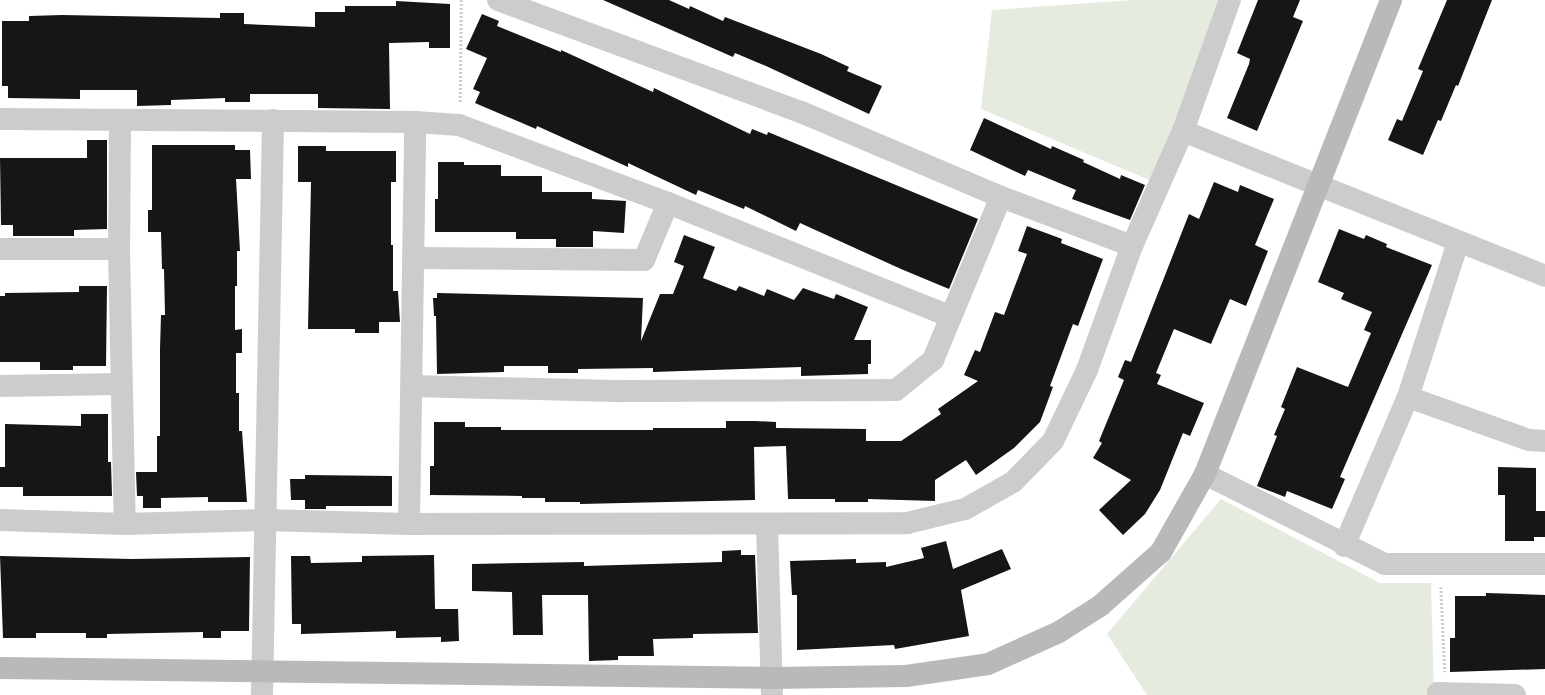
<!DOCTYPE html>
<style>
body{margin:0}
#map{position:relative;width:1545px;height:695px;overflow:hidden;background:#fff;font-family:"Open Sans",sans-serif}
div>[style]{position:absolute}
.green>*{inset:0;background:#e5ebdf}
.building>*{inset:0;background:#161616}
.path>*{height:2.5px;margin-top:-1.25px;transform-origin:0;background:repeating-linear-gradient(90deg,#ccc 0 2px,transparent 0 4px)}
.street>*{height:22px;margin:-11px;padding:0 11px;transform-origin:11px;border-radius:11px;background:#ccc}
.secondary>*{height:22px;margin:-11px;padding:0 11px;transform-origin:11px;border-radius:11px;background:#b9b9b9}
span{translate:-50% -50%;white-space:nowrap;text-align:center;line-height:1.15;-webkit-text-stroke:4px #fff;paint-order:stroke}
</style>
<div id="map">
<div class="green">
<i style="clip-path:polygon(1133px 0,1223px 0,1154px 182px,981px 109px,992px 10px)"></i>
<i style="clip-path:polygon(1221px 499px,1380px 583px,1431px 583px,1434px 695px,1147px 695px,1107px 634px)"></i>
</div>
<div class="building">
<i style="clip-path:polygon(603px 0,669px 0,689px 9px,690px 6px,723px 21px,725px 17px,821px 54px,849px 67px,847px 71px,882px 86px,869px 114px,766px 66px,735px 53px,733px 57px)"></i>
<i style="clip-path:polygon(1258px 0,1300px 0,1293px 17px,1303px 21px,1257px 131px,1227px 118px,1249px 64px,1250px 59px,1237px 53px)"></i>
<i style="clip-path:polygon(1447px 0,1492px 0,1458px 86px,1456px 85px,1441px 121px,1438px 120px,1423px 155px,1388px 140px,1397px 119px,1402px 121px,1423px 71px,1418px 69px)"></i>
<i style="clip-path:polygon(396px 1px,450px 4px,450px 48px,429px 48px,429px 42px,389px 43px,390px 109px,318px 108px,318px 94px,250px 94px,250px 102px,225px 102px,225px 98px,171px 100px,171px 105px,137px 106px,137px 90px,80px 90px,80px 99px,8px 98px,8px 86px,2px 86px,2px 21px,29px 21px,29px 16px,62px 15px,220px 18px,220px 13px,244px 13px,244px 24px,315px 27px,315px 12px,345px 12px,345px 6px,396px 6px)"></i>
<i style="clip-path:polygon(482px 14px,499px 21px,497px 26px,561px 52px,561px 50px,653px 92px,654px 88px,750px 134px,752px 129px,767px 135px,768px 132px,978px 219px,949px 289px,901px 269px,800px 223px,796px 231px,745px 206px,744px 209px,698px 190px,696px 195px,628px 163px,628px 167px,537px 126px,536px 129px,475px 103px,480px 92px,473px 89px,487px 58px,466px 49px)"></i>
<i style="clip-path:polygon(984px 118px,1051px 149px,1052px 146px,1084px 160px,1083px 162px,1120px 179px,1121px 175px,1145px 185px,1130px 220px,1072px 199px,1076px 190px,1028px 170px,1025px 176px,970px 150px)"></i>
<i style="clip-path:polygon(87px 140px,107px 140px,107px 229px,74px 230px,74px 236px,13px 236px,13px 225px,1px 225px,0 158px,87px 158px)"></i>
<i style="clip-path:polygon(152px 145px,235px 145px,235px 150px,250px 150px,251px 179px,236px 179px,240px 251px,237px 251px,237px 286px,235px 286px,235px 330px,242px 329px,242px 353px,236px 353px,236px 393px,239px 393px,239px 431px,242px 431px,247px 502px,208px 502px,208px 497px,161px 498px,161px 508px,143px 508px,143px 496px,137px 496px,136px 472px,157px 472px,157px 436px,160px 436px,160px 349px,161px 315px,165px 315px,164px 269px,162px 269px,161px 232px,148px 232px,148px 210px,152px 210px)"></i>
<i style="clip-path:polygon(298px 146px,326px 146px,326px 151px,396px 151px,396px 182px,391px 182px,391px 245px,393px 245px,393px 291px,398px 291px,400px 322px,379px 322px,379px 333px,355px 333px,355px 329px,308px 329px,311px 182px,298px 182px)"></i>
<i style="clip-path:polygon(438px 162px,464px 162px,464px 165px,501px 165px,501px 176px,542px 176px,542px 192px,592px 192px,592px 199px,626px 201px,624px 233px,593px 231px,593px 247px,556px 247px,556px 239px,516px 239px,516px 232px,435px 232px,435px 199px,438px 199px)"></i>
<i style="clip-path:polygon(1214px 182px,1238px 192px,1240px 185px,1274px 199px,1255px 245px,1268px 251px,1246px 306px,1230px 299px,1211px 344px,1174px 329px,1156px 373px,1161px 375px,1157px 384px,1204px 403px,1190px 436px,1183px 433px,1160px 490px,1145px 514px,1123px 535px,1099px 510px,1131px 480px,1093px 458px,1102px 443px,1099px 441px,1124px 380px,1118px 377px,1125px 360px,1131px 362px,1189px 214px,1199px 219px)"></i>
<i style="clip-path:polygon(1027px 226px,1062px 239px,1061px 243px,1103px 259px,1078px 326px,1073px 324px,1050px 386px,1053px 387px,1040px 422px,1014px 448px,976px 475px,966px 460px,935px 480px,935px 501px,868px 499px,868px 502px,835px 502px,835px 499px,788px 499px,786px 446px,754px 447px,755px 500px,580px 504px,580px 502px,545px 502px,545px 498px,522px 498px,522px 496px,430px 495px,430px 466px,434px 466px,434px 422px,465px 422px,465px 427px,501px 427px,501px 430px,653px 430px,653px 428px,726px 428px,726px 421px,755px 421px,776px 422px,776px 428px,866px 429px,866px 441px,901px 441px,941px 414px,938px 409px,978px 381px,964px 375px,975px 350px,980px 352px,995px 312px,1004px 315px,1027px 254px,1018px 251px)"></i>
<i style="clip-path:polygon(1339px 229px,1364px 239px,1366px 235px,1387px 244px,1386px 247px,1432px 265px,1340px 477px,1345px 479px,1332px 509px,1287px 491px,1285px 497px,1257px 486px,1277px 436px,1274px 435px,1285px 409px,1281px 407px,1297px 367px,1348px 387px,1371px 333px,1364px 330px,1372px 312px,1341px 299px,1344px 293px,1318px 282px)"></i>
<i style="clip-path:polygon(684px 235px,715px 247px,703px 278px,736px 291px,739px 286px,764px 296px,767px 289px,794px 300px,803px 288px,834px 299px,836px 294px,868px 307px,854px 340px,871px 340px,871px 364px,868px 364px,868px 374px,801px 376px,801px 367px,653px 372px,653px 368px,578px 369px,578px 373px,548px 373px,548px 366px,504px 366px,504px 372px,437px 374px,436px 316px,434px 316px,433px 298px,437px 298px,437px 293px,643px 298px,641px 341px,660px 294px,673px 294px,684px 266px,674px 262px)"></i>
<i style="clip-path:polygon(79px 286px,107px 286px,106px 366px,73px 366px,73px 370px,40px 370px,40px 362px,0 362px,0 296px,5px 296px,5px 293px,79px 292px)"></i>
<i style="clip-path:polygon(81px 414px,108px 414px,108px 462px,111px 462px,112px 496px,23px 496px,23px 487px,0 487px,0 467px,5px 467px,5px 424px,81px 426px)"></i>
<i style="clip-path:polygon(1498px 467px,1536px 468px,1536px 511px,1545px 511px,1545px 537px,1534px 537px,1534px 541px,1505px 541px,1505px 495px,1498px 495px)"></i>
<i style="clip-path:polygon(305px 475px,392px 476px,392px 506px,326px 506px,326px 509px,305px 509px,305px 500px,291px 500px,290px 479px,305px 479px)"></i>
<i style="clip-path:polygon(946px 541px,953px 569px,1002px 549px,1011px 569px,961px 590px,969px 636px,895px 649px,894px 645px,797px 650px,797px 595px,792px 595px,790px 561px,856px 559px,856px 563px,886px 562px,886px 567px,924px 558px,921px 548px)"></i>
<i style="clip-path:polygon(741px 550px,741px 555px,755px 555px,758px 633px,693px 634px,693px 638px,653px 639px,654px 656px,618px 656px,618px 660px,589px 661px,588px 595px,542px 595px,543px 635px,513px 635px,512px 592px,472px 591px,472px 564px,584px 562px,584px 566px,722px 562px,722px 551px)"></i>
<i style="clip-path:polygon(434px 555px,435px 609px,458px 609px,459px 641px,441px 642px,441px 637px,396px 638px,396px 631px,301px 634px,301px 624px,292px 624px,291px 556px,310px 556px,311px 563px,362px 562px,362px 556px)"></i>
<i style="clip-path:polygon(0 556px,132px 559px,250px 557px,249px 631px,221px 631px,221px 638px,203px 638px,203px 632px,107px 634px,107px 638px,86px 638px,86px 633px,36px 633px,36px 638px,3px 638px)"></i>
<i style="clip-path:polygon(1486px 593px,1545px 595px,1545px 669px,1450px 672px,1450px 638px,1455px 638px,1455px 596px,1486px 596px)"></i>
</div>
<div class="path">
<i style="left:460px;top:102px;width:102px;rotate:-89.4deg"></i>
<i style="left:1441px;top:587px;width:85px;rotate:87.3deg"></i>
</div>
<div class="street">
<i style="left:498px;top:0;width:323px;rotate:20.3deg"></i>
<i style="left:801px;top:112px;width:217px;rotate:23deg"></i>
<i style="left:1001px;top:197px;width:140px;rotate:20.5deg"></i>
<i style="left:0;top:119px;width:415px;rotate:0.4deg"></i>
<i style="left:415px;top:122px;width:44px;rotate:3.9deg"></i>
<i style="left:459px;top:125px;width:223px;rotate:20.5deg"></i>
<i style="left:668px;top:203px;width:305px;rotate:21.9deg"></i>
<i style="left:120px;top:120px;width:129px;rotate:90.4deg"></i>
<i style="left:119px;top:249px;width:275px;rotate:88.8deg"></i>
<i style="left:1183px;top:131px;width:390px;rotate:21.8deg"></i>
<i style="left:0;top:249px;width:119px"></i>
<i style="left:413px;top:258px;width:231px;rotate:0.5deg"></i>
<i style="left:644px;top:260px;width:62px;rotate:-67.2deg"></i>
<i style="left:0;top:386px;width:121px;rotate:-0.9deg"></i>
<i style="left:412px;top:386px;width:212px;rotate:1.4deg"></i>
<i style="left:624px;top:391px;width:272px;rotate:-0.2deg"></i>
<i style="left:896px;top:390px;width:48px;rotate:-39deg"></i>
<i style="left:933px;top:360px;width:177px;rotate:-67.4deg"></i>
<i style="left:1408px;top:397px;width:128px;rotate:19.6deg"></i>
<i style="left:1529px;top:440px;width:16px;rotate:4deg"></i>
<i style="left:1205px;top:474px;width:201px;rotate:26.6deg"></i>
<i style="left:1385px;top:564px;width:160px"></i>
<i style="left:0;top:520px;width:125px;rotate:1.8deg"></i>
<i style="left:125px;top:524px;width:139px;rotate:-1.6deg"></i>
<i style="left:264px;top:520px;width:145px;rotate:1.6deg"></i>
<i style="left:409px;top:524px;width:498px;rotate:-0.1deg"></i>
<i style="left:907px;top:523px;width:60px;rotate:-13.6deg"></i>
<i style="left:965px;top:509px;width:55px;rotate:-29.4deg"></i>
<i style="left:1013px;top:482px;width:57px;rotate:-45.7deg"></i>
<i style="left:1053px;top:441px;width:79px;rotate:-64.4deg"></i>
<i style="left:1087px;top:370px;width:132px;rotate:-70.1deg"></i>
<i style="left:1132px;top:246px;width:126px;rotate:-66.1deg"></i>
<i style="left:1183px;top:131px;width:139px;rotate:-70.3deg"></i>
<i style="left:409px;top:524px;width:402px;rotate:-89.1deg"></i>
<i style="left:767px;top:525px;width:170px;rotate:88.3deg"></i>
<i style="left:1344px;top:546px;width:162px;rotate:-66.8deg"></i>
<i style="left:1408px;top:397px;width:163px;rotate:-72.1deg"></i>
<i style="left:262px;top:695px;width:575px;rotate:-88.9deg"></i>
<i style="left:1438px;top:695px;width:2px;rotate:-90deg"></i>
<i style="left:1438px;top:693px;width:77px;rotate:1.5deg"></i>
</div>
<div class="secondary">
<i style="left:0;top:668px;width:772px;rotate:0.74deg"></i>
<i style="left:772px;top:678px;width:134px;rotate:-0.9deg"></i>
<i style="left:906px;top:676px;width:83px;rotate:-8.3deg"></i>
<i style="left:988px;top:664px;width:78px;rotate:-24.3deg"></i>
<i style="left:1059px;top:632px;width:49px;rotate:-32.4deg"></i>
<i style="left:1100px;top:606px;width:81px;rotate:-41.5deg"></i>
<i style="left:1161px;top:552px;width:90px;rotate:-60.6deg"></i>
<i style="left:1205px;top:474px;width:509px;rotate:-68.57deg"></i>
</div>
</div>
